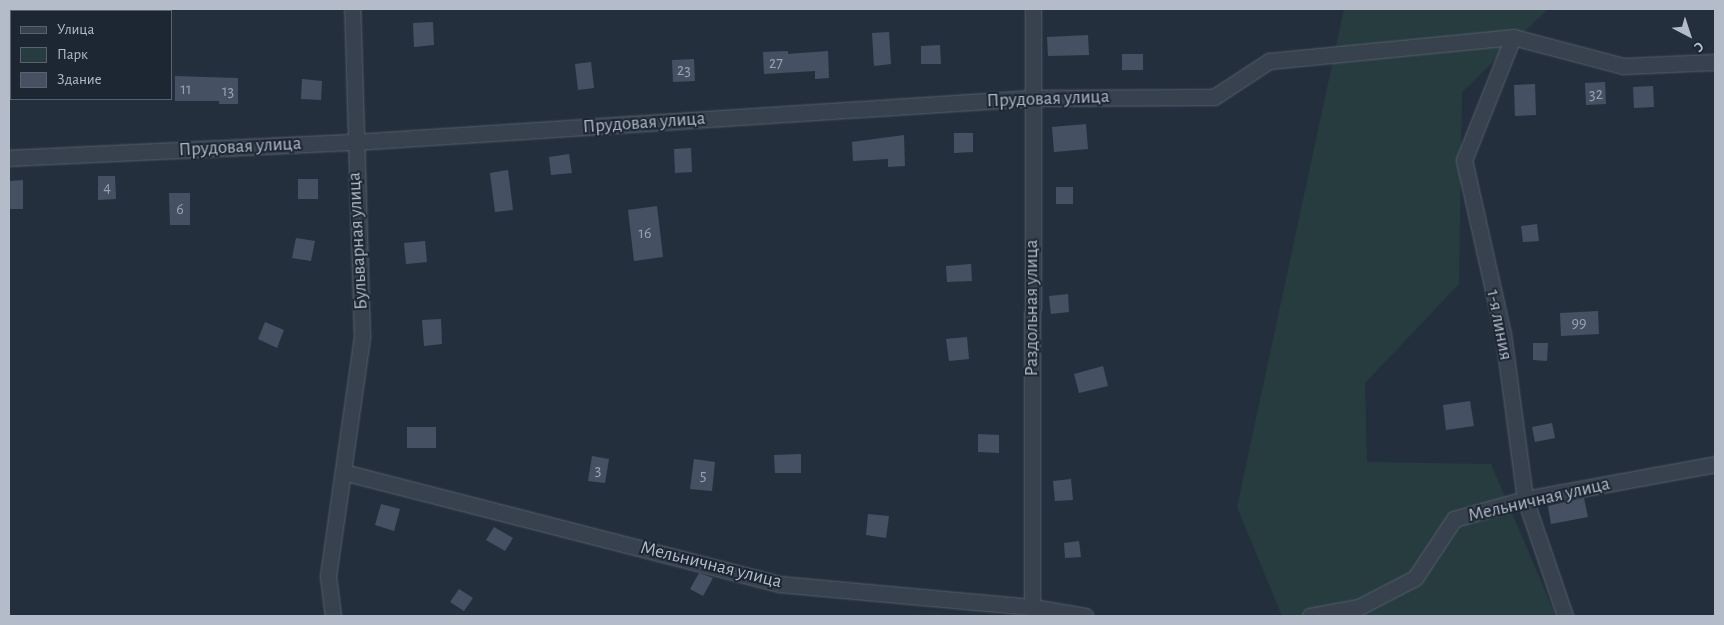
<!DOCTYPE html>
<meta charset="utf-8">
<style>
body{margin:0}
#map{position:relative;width:1724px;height:625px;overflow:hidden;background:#242f3e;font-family:"Alegreya Sans",sans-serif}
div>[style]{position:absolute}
.green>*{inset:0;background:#263c3f}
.building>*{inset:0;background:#455162}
.roads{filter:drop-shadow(0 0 1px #565f6c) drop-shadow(0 0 1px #565f6c)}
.minor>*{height:15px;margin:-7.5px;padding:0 7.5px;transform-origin:7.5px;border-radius:7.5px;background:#38414e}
span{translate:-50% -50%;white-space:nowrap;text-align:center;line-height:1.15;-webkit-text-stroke:4px #1d2633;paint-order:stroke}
.number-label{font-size:16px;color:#98a1af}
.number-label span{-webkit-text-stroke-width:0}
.street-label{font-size:19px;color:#b4bcc9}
.frame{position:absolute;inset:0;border:10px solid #b4bcc9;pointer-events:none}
.legend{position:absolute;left:10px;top:10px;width:162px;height:90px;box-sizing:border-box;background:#1d2633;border:1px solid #59626f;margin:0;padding:6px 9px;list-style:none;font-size:15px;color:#b4bcc9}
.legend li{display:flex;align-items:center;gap:10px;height:25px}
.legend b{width:25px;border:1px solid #59626f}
.north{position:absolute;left:1664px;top:10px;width:50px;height:50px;-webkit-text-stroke:4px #1d2633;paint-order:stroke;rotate:140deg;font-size:14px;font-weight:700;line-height:20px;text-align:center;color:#b4bcc9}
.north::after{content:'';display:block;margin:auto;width:18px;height:22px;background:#b4bcc9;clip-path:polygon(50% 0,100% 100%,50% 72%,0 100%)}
</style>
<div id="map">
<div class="green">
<i style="clip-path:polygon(1344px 9px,1548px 9px,1462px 92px,1459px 284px,1365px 383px,1367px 462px,1491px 464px,1556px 616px,1282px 616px,1237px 507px)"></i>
</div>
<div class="building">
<i style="clip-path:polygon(433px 22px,434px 45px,414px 47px,413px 23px)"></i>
<i style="clip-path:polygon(889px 32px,891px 64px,874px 66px,872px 33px)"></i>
<i style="clip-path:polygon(1088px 35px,1089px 55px,1048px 56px,1047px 37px)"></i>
<i style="clip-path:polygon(940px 45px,941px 64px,921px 64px,921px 46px)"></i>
<i style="clip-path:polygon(788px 51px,788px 54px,828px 51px,829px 78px,815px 79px,815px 71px,764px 74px,763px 52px)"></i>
<i style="clip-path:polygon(1122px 54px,1143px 54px,1143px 70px,1122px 70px)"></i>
<i style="clip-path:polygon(694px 59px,695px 81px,673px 82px,672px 60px)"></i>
<i style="clip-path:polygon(591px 62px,594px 88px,578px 90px,575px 64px)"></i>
<i style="clip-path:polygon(175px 76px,238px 78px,238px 104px,219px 104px,219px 101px,175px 101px)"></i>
<i style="clip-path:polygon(302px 79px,322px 81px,321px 100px,301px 99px)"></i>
<i style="clip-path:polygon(1605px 82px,1606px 104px,1586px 105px,1585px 83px)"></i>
<i style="clip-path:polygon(1535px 84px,1536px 115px,1515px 116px,1514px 85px)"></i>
<i style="clip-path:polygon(1653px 86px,1654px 107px,1634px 108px,1633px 87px)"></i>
<i style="clip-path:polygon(1086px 124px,1088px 149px,1054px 152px,1052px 127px)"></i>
<i style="clip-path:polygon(954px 133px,973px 133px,973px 152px,954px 153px)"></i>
<i style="clip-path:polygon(904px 135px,905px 166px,888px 167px,888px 159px,853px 161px,852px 142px)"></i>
<i style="clip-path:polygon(691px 148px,692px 172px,675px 173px,674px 149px)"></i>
<i style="clip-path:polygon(569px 154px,572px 173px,551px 175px,549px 157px)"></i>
<i style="clip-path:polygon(508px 170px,513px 210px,495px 212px,490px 173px)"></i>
<i style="clip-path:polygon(98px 176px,115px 176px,116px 199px,98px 200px)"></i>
<i style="clip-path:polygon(298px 179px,318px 179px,318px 199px,298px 199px)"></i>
<i style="clip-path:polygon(23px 180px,23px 209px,9px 209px,9px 181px)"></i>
<i style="clip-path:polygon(1056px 187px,1073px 187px,1073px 204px,1056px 204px)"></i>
<i style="clip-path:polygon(169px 193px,190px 193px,190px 225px,170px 225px)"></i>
<i style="clip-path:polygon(657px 206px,663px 257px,634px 261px,628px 210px)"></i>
<i style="clip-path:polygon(1537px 224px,1539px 241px,1523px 242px,1521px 226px)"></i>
<i style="clip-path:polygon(296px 238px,315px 241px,311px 261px,292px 258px)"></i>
<i style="clip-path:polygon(425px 241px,427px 262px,406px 264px,404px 243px)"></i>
<i style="clip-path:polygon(971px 264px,972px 281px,947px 282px,946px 266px)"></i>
<i style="clip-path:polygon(1068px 294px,1069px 312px,1051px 314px,1049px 296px)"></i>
<i style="clip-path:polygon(1598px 311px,1599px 334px,1561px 336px,1560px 313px)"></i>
<i style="clip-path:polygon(441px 319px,442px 344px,424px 346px,422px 320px)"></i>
<i style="clip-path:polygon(265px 322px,284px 330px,277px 348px,258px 339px)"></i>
<i style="clip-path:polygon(967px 337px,969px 359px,949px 361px,946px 339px)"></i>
<i style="clip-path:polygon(1533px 343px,1548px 343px,1547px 361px,1533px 360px)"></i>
<i style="clip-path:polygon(1103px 366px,1108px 386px,1079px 393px,1074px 374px)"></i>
<i style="clip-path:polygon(1470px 401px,1474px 426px,1446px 430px,1443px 405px)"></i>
<i style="clip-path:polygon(1552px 423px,1555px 438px,1535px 442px,1532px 427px)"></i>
<i style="clip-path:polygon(407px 427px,436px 427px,436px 448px,407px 448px)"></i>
<i style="clip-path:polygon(978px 434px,999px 435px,999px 453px,978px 452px)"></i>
<i style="clip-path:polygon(801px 454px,801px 473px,775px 473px,774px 455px)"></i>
<i style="clip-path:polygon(592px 456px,609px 459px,605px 483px,588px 481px)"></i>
<i style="clip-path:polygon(694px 459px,715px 462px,712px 491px,690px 489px)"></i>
<i style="clip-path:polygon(1071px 479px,1073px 500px,1055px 501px,1053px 481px)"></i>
<i style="clip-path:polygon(1584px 498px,1588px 517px,1551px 524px,1548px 506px)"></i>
<i style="clip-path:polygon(381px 504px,400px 509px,394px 531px,375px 525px)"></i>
<i style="clip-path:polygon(868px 514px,889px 516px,886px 538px,866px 535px)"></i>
<i style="clip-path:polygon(494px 527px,513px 538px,505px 551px,486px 540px)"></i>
<i style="clip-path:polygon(1079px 541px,1081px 557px,1065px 558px,1064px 543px)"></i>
<i style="clip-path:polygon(699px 573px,713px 578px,703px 596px,690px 589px)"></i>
<i style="clip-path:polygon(459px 589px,473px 598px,464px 611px,450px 602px)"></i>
</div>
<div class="roads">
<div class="minor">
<i style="left:1513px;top:37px;width:132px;rotate:111.7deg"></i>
<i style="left:1464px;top:160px;width:178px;rotate:77.4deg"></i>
<i style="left:1503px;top:334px;width:166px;rotate:82.4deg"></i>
<i style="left:1525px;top:499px;width:124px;rotate:71.1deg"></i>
<i style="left:9px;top:158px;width:345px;rotate:-2.7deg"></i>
<i style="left:354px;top:142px;width:680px;rotate:-3.71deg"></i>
<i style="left:1033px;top:98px;width:181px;rotate:-0.3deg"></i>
<i style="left:1214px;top:97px;width:66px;rotate:-33.2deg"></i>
<i style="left:1269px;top:61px;width:245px;rotate:-5.6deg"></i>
<i style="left:1513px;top:37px;width:114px;rotate:14.8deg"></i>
<i style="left:1623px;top:66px;width:92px;rotate:-2.5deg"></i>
<i style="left:343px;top:472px;width:450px;rotate:14.4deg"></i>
<i style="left:779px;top:584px;width:254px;rotate:5.2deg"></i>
<i style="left:1032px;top:607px;width:54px;rotate:9.6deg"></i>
<i style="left:1032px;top:607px;width:598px;rotate:-89.9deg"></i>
<i style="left:333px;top:616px;width:40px;rotate:-97.1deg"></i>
<i style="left:328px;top:576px;width:241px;rotate:-81.9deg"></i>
<i style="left:362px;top:337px;width:328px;rotate:-91.7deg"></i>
<i style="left:1310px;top:616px;width:50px;rotate:-10.4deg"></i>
<i style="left:1359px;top:607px;width:63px;rotate:-27.4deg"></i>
<i style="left:1415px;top:578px;width:71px;rotate:-56.5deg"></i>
<i style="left:1454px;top:519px;width:74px;rotate:-15.7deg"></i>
<i style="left:1525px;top:499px;width:193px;rotate:-10.4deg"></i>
</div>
</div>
<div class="number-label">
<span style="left:776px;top:63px">27</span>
<span style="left:684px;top:70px">23</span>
<span style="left:186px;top:89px">11</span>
<span style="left:228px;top:91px">13</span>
<span style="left:1596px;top:94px">32</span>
<span style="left:107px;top:187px">4</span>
<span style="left:180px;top:209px">6</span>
<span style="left:645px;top:233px">16</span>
<span style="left:1579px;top:323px">99</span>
<span style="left:598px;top:470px">3</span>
<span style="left:703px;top:475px">5</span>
</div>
<div class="street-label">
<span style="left:1048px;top:99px;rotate:-2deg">Прудовая улица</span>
<span style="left:644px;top:123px;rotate:-4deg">Прудовая улица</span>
<span style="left:240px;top:147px;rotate:-3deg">Прудовая улица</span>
<span style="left:358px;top:241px;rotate:-93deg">Бульварная улица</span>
<span style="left:1032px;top:308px;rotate:-90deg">Раздольная улица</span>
<span style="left:1499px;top:325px;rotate:79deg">1-я линия</span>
<span style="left:1539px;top:500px;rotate:-13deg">Мельничная улица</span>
<span style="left:711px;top:565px;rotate:14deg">Мельничная улица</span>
</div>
<div class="frame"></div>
<ul class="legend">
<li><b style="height:6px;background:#38414e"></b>Улица</li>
<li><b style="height:14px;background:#263c3f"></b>Парк</li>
<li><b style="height:14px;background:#455162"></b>Здание</li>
</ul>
<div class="north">С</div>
</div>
